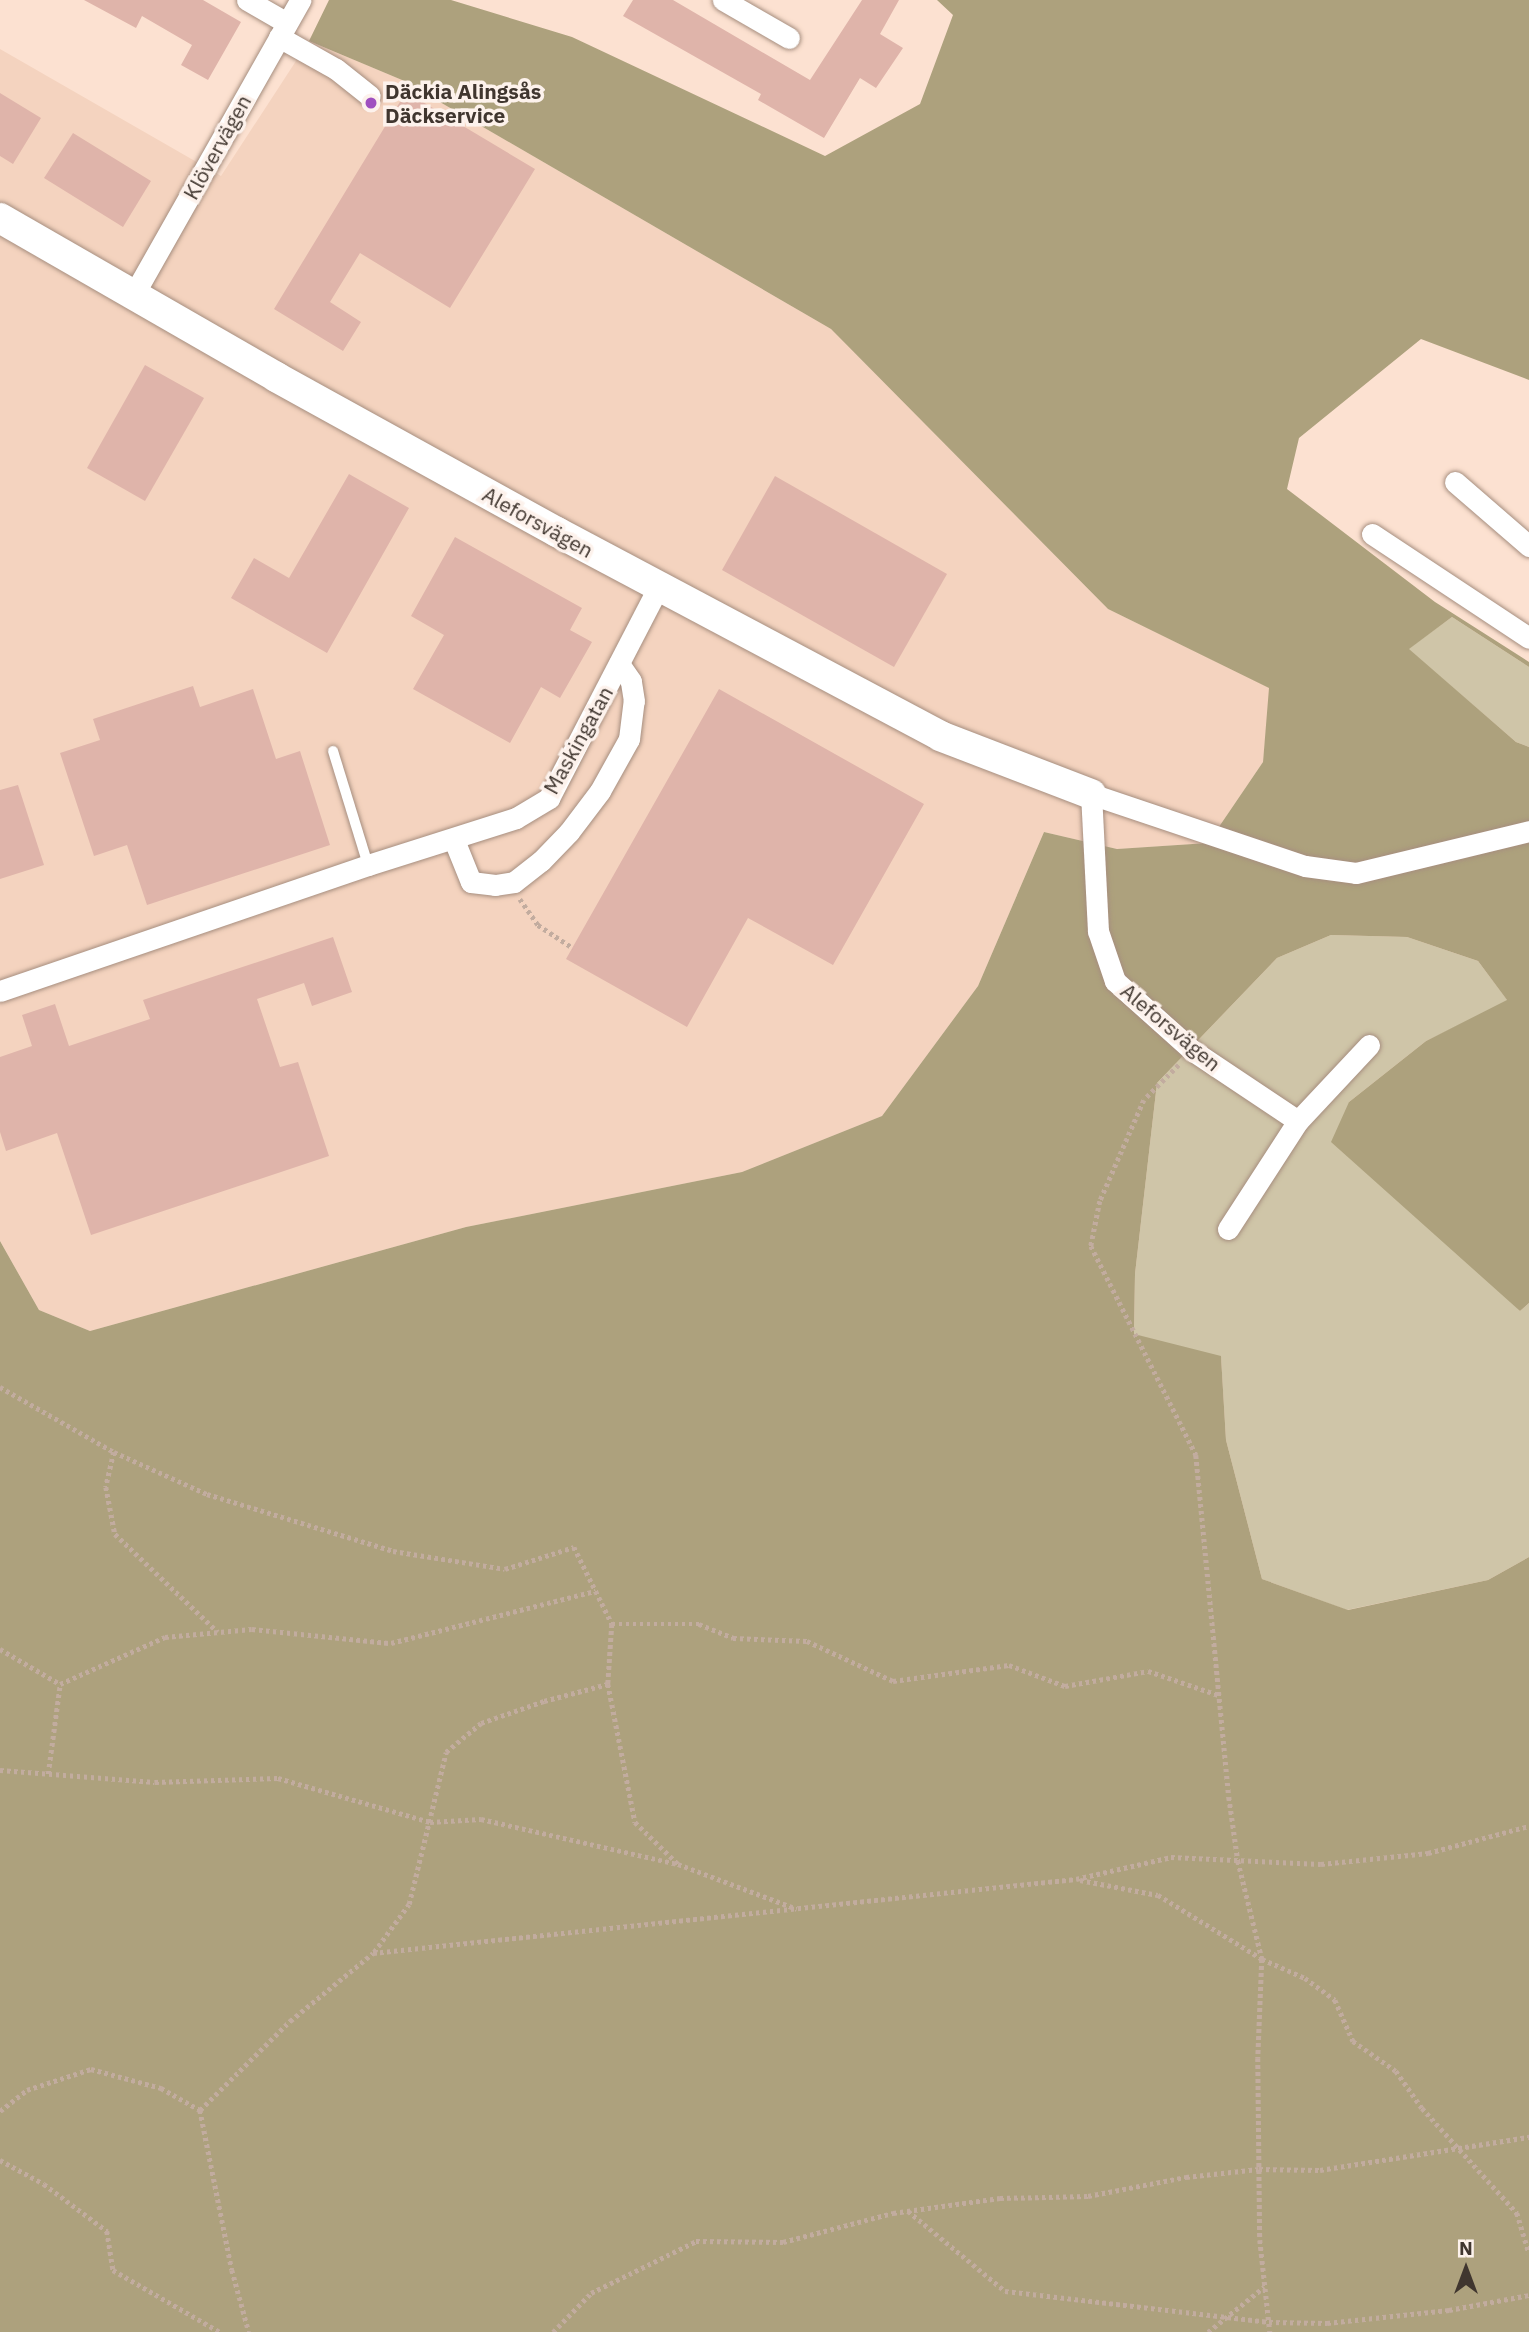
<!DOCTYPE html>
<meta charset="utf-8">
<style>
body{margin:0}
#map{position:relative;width:1529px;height:2332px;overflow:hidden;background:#fce1d1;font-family:"IBM Plex Sans",sans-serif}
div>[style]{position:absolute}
.built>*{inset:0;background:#f4d3bf}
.green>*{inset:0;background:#cfc5a8}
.forest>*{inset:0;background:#ada17d}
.building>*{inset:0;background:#dfb4aa}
.path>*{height:4.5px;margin-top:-2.25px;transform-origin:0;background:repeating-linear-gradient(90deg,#c2ac9f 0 3.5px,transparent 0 7px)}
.roads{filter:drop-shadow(0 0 2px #a68e7f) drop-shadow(0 0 2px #a68e7f)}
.lane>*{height:10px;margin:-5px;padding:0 5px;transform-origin:5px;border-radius:5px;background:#fff}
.street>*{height:21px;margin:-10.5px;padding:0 10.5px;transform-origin:10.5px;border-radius:10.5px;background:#fff}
.secondary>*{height:30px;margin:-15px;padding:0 15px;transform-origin:15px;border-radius:15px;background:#fff}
.dots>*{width:19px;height:19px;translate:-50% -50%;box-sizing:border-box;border:4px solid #fdf2ec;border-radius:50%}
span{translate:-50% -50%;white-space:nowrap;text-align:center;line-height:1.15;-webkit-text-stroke:7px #fdf2ec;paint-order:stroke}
.poi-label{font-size:21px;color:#40362f;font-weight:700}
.left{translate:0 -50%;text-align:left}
.street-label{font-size:21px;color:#40362f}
.north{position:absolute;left:1431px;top:2234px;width:70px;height:70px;-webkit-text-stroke:5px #fdf2ec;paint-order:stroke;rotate:0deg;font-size:19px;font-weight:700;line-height:28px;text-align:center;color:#40362f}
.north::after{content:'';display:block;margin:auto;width:24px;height:32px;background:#40362f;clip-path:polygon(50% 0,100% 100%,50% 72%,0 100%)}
</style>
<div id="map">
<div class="built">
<i style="clip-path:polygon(309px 41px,402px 80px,831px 329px,1108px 609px,1270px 688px,1263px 762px,1208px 843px,1117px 849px,1044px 832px,978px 986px,882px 1116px,742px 1172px,466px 1227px,90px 1331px,39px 1310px,0 1241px,0 49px,221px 176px)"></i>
</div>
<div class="green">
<i style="clip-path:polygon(1452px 617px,1529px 667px,1529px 747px,1516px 742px,1408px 649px)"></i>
<i style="clip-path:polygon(1331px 935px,1407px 937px,1478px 961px,1508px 1001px,1426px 1041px,1349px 1102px,1520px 1311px,1529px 1303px,1529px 1557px,1488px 1580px,1347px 1610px,1262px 1579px,1226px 1440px,1221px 1357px,1134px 1335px,1135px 1274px,1157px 1083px,1277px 958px)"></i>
</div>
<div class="forest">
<i style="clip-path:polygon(329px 0,451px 0,572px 37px,825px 156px,920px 104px,953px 15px,937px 0,1529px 0,1529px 380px,1421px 339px,1299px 438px,1287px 489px,1435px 602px,1529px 662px,1529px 667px,1452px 617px,1409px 649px,1516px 742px,1529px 747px,1529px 1303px,1520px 1311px,1331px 1142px,1349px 1102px,1426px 1041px,1507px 1000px,1478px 961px,1407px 937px,1331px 935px,1277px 958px,1157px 1083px,1135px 1274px,1134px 1334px,1221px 1356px,1226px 1440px,1262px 1579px,1348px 1610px,1488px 1580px,1529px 1557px,1529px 2332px,0 2332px,0 1241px,39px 1310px,90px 1331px,466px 1227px,742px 1172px,882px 1116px,978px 986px,1044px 832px,1117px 849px,1208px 843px,1263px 762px,1269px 688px,1108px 609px,831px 329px,402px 80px,309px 41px)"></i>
</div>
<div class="building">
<i style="clip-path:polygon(84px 0,203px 0,241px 22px,208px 80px,181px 65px,192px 45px,142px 16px,136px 28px)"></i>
<i style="clip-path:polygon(633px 0,673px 0,810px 80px,862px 0,899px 0,880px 34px,903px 48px,876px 88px,860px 78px,824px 138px,758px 100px,761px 94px,623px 16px)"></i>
<i style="clip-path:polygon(406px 92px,535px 169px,450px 308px,360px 253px,330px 302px,361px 322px,343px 351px,274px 309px)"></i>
<i style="clip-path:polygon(0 93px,41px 118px,13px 164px,0 156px)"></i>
<i style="clip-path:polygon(73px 133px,151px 181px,123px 227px,44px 178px)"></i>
<i style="clip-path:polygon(145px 365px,204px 398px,145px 501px,87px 468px)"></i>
<i style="clip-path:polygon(349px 474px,409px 508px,327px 653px,231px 598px,254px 558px,289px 578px)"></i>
<i style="clip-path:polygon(775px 476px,947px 574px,894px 667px,722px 570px)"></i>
<i style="clip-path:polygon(455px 537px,582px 608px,570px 630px,592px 642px,560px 698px,541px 687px,510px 743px,413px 689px,444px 635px,411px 616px)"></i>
<i style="clip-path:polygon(193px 686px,200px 707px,253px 689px,276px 759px,300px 751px,330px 845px,147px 905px,127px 845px,94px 856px,60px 753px,100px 740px,93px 719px)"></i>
<i style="clip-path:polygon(719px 689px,924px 804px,833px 965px,748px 918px,687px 1027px,566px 959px)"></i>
<i style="clip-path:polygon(18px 785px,44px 865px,0 879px,0 790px)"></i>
<i style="clip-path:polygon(333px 937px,352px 992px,312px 1006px,304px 983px,257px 999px,280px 1067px,298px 1062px,329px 1156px,91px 1235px,57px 1133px,6px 1151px,0 1132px,0 1057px,32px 1046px,22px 1015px,55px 1004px,69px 1046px,150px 1019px,143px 1000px)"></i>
</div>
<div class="path">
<i style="left:520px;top:899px;width:32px;rotate:55deg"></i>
<i style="left:538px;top:925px;width:42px;rotate:33.3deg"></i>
<i style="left:1179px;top:1065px;width:49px;rotate:135deg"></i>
<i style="left:1144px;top:1100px;width:110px;rotate:113.5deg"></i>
<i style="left:1100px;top:1201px;width:46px;rotate:101.3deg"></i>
<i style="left:1091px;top:1246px;width:234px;rotate:63.3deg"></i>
<i style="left:1196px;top:1455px;width:344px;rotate:84.5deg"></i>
<i style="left:1229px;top:1797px;width:65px;rotate:82deg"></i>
<i style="left:1238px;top:1861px;width:101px;rotate:76.2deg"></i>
<i style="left:1262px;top:1959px;width:99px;rotate:92.3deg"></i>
<i style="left:1258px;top:2058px;width:182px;rotate:89.4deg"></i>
<i style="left:1260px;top:2240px;width:93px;rotate:83.8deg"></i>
<i style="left:0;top:1387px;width:131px;rotate:29.7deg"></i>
<i style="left:114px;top:1452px;width:102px;rotate:24.3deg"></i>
<i style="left:207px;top:1494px;width:195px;rotate:17deg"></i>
<i style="left:393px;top:1551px;width:113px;rotate:9.1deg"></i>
<i style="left:505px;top:1569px;width:72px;rotate:-17.7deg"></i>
<i style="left:574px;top:1547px;width:86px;rotate:63.7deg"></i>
<i style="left:612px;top:1624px;width:60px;rotate:93.8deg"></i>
<i style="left:608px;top:1684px;width:141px;rotate:78.9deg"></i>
<i style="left:635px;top:1822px;width:60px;rotate:44.3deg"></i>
<i style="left:678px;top:1864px;width:127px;rotate:20.7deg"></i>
<i style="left:114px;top:1452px;width:36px;rotate:103deg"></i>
<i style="left:106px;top:1487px;width:48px;rotate:79.2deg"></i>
<i style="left:115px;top:1534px;width:142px;rotate:43.6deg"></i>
<i style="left:612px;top:1624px;width:87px"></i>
<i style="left:699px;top:1624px;width:37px;rotate:22deg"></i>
<i style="left:733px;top:1638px;width:74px;rotate:2.3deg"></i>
<i style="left:807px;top:1641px;width:95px;rotate:24.9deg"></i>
<i style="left:893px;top:1681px;width:117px;rotate:-7.9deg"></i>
<i style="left:1009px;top:1665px;width:60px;rotate:20.6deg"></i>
<i style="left:1065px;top:1686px;width:84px;rotate:-10.2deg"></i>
<i style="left:1148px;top:1671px;width:74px;rotate:18.9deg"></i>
<i style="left:0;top:1649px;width:69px;rotate:30.3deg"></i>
<i style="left:60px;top:1684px;width:115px;rotate:-24.1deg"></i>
<i style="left:165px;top:1637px;width:87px;rotate:-5.3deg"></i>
<i style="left:252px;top:1629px;width:140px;rotate:5.8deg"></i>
<i style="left:391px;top:1643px;width:211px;rotate:-14.3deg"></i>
<i style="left:0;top:1770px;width:155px;rotate:4.4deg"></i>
<i style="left:155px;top:1782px;width:123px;rotate:-1.9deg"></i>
<i style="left:278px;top:1778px;width:158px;rotate:16.1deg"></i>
<i style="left:430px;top:1822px;width:51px;rotate:-3.4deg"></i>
<i style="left:481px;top:1819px;width:201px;rotate:12.9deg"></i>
<i style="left:48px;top:1774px;width:91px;rotate:-82.4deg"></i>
<i style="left:1080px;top:1880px;width:79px;rotate:10.9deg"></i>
<i style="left:1158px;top:1895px;width:122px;rotate:31.6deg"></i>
<i style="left:1262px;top:1959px;width:47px;rotate:23.8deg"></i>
<i style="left:1305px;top:1978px;width:37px;rotate:36deg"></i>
<i style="left:1335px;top:2000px;width:45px;rotate:66.3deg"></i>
<i style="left:1353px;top:2041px;width:52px;rotate:34.9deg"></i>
<i style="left:1396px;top:2071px;width:45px;rotate:54.9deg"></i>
<i style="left:1422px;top:2108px;width:142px;rotate:47.9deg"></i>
<i style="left:1517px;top:2213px;width:42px;rotate:73.3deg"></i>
<i style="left:374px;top:1952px;width:59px;rotate:-53.9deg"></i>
<i style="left:409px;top:1904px;width:156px;rotate:-76.3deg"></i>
<i style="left:446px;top:1752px;width:45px;rotate:-39.6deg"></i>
<i style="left:481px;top:1723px;width:67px;rotate:-19.2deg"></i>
<i style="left:544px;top:1701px;width:66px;rotate:-14.9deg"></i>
<i style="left:200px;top:2110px;width:127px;rotate:-44.7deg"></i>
<i style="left:290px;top:2021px;width:107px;rotate:-39.3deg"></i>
<i style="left:373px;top:1953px;width:707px;rotate:-6.01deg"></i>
<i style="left:1076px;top:1879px;width:98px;rotate:-13deg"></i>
<i style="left:1171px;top:1857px;width:150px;rotate:2.7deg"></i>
<i style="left:1321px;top:1864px;width:108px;rotate:-5.9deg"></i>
<i style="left:1428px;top:1853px;width:105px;rotate:-15deg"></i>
<i style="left:0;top:2111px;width:34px;rotate:-38deg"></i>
<i style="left:27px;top:2090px;width:67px;rotate:-18.2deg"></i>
<i style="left:91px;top:2069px;width:73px;rotate:15.2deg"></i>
<i style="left:161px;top:2088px;width:45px;rotate:29.4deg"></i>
<i style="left:200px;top:2110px;width:163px;rotate:78.7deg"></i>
<i style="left:232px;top:2270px;width:64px;rotate:74.7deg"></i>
<i style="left:0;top:2160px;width:50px;rotate:28.6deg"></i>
<i style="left:44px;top:2184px;width:79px;rotate:36.7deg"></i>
<i style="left:107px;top:2231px;width:39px;rotate:81deg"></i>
<i style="left:113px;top:2270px;width:124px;rotate:30.1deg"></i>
<i style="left:908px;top:2211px;width:126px;rotate:39.5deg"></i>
<i style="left:1005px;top:2291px;width:266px;rotate:6.7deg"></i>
<i style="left:1269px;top:2322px;width:58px;rotate:1deg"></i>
<i style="left:1327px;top:2323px;width:123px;rotate:-6.1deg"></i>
<i style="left:1449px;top:2310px;width:81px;rotate:-10.6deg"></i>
<i style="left:553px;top:2332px;width:54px;rotate:-45.7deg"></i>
<i style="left:591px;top:2293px;width:117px;rotate:-26.3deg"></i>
<i style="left:696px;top:2241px;width:87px;rotate:0.7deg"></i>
<i style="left:783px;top:2242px;width:114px;rotate:-14.8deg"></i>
<i style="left:893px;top:2213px;width:108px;rotate:-8deg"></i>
<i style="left:1000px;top:2198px;width:88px;rotate:-1.3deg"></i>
<i style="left:1088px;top:2196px;width:100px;rotate:-11deg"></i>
<i style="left:1186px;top:2177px;width:73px;rotate:-6.3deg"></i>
<i style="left:1259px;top:2169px;width:61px;rotate:0.9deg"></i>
<i style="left:1320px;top:2170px;width:212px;rotate:-9deg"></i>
<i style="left:1208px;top:2332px;width:72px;rotate:-38.8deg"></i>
</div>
<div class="roads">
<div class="lane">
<i style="left:333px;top:751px;width:119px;rotate:72.9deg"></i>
</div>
<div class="street">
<i style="left:247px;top:0;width:46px;rotate:29.9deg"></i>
<i style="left:723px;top:0;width:76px;rotate:29.9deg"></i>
<i style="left:279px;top:37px;width:65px;rotate:29.3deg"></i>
<i style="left:336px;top:69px;width:43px;rotate:38.5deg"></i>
<i style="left:134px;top:294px;width:338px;rotate:-60.5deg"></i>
<i style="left:1455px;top:482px;width:98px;rotate:40.9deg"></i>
<i style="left:1372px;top:534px;width:188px;rotate:33.5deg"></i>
<i style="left:454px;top:840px;width:45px;rotate:68deg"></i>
<i style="left:471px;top:882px;width:24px;rotate:7deg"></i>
<i style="left:495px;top:885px;width:19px;rotate:-9deg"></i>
<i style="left:514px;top:882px;width:34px;rotate:-38deg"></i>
<i style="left:541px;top:861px;width:40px;rotate:-46deg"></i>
<i style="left:569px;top:832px;width:51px;rotate:-52.9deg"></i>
<i style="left:600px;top:791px;width:60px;rotate:-60.9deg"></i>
<i style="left:629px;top:739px;width:38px;rotate:-83deg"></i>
<i style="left:634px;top:701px;width:20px;rotate:-99deg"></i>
<i style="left:631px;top:681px;width:21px;rotate:-125deg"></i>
<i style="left:0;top:991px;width:389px;rotate:-18.9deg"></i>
<i style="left:368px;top:865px;width:155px;rotate:-17.6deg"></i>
<i style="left:516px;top:818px;width:39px;rotate:-31deg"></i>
<i style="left:549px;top:798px;width:239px;rotate:-62.6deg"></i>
<i style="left:1298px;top:1121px;width:126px;rotate:-146.3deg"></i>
<i style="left:1193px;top:1051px;width:105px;rotate:-138.1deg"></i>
<i style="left:1115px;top:981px;width:53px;rotate:-108.8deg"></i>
<i style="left:1098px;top:931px;width:137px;rotate:-92.9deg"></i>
<i style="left:1091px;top:794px;width:226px;rotate:18.6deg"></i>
<i style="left:1305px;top:866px;width:51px;rotate:7.8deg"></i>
<i style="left:1356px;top:873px;width:178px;rotate:-13.6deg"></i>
<i style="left:1228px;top:1229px;width:129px;rotate:-57.1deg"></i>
<i style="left:1298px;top:1121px;width:104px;rotate:-46.9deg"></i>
</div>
<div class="secondary">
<i style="left:0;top:218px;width:319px;rotate:29.9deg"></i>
<i style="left:276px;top:377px;width:321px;rotate:28.9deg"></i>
<i style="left:557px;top:532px;width:434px;rotate:28deg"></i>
<i style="left:940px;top:736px;width:162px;rotate:21deg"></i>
</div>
</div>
<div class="dots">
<i style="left:371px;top:103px;background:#9f50c0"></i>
</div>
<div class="poi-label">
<span class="left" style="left:385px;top:103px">Däckia Alingsås<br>Däckservice</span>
</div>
<div class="street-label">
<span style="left:217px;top:147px;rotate:-61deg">Klövervägen</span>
<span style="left:538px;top:522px;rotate:29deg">Aleforsvägen</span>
<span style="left:578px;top:740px;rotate:-61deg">Maskingatan</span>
<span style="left:1171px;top:1027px;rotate:40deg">Aleforsvägen</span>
</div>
<div class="north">N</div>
</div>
